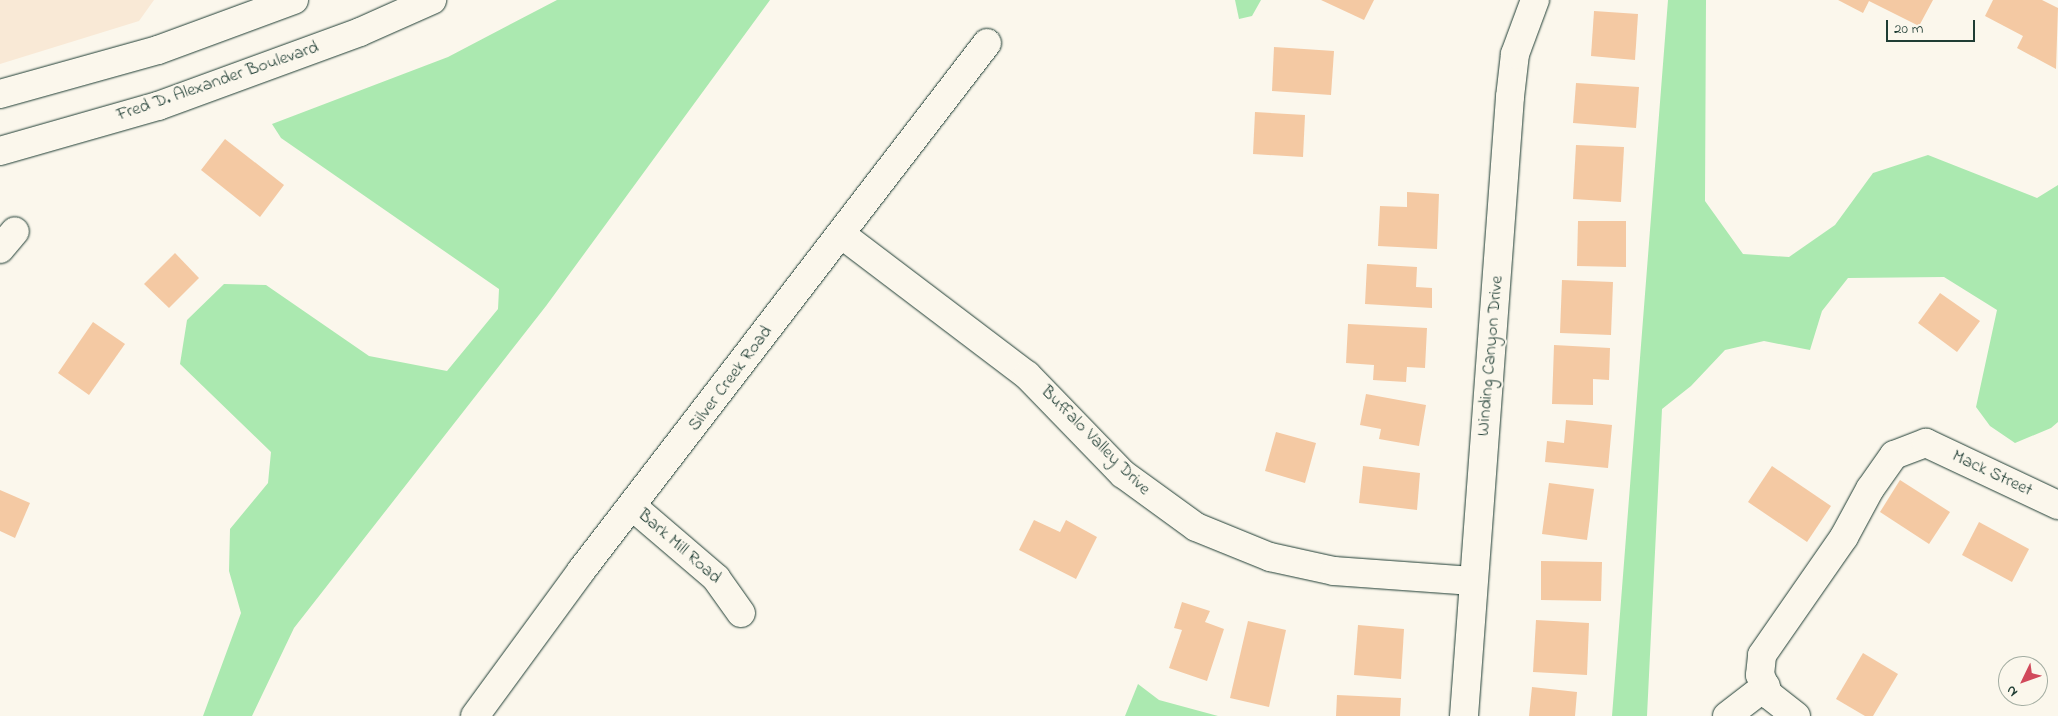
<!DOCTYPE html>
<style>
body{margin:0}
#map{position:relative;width:2058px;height:716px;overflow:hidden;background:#fbf7ec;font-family:"Indie Flower",sans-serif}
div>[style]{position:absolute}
.built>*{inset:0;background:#f9e9d6}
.green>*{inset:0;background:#abe9b0}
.building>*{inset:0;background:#f4c9a3}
.roads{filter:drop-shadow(0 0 1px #1f3d34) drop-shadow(0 0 1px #1f3d34)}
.minor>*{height:28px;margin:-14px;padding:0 14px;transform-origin:14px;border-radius:14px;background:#fbf7ec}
.major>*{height:28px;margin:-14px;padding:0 14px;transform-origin:14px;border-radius:14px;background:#fbf7ec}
span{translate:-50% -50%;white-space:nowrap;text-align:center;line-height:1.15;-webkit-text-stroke:4px #fbf7ec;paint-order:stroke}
.street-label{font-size:18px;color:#1f3d34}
.north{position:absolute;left:1998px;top:656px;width:50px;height:50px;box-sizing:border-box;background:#fbf7ec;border:1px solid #a3ada2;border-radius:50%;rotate:228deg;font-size:14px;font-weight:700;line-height:20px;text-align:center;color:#1f3d34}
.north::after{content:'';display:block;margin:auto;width:18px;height:22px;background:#d1495b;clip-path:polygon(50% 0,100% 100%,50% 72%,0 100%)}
.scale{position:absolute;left:1886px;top:20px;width:89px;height:22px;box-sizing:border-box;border:2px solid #1f3d34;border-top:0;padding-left:6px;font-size:15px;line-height:18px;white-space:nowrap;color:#1f3d34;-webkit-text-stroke:4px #fbf7ec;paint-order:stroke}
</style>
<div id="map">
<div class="built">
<i style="clip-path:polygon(0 0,154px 0,139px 21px,0 64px)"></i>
</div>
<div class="green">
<i style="clip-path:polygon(557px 0,770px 0,546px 306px,294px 628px,252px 716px,203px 716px,241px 613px,229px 571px,230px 529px,268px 483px,271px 452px,180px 364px,187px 320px,224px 284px,266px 285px,369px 356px,447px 371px,498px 309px,499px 289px,281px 138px,272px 124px,448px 57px)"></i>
<i style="clip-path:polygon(1235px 0,1261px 0,1252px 16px,1239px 19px)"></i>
<i style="clip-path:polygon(1668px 0,1706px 0,1705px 201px,1743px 254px,1789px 257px,1835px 225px,1873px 173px,1928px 155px,2037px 198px,2058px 185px,2058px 422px,2051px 428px,2015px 443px,1990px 426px,1976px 407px,1997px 310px,1944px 277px,1848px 278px,1822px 311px,1810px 350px,1764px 341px,1725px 350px,1691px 386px,1662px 409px,1647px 716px,1612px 716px)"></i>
<i style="clip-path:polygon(1138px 684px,1159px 700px,1218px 716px,1125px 716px)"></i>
</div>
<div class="building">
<i style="clip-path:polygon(1321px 0,1374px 0,1364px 20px)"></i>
<i style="clip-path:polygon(1838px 0,1933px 0,1919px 26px,1869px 1px,1863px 13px)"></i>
<i style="clip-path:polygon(1993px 0,2042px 0,2058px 8px,2056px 69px,2017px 48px,2023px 36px,1985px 16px)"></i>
<i style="clip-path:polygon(1594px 11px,1638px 14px,1635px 60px,1591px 56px)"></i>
<i style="clip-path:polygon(1274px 47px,1334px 51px,1331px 95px,1272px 91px)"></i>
<i style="clip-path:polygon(1576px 83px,1639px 87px,1636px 128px,1573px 123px)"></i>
<i style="clip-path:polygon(1255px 112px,1305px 115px,1303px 157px,1253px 154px)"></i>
<i style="clip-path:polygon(225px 139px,284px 185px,260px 217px,201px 170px)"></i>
<i style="clip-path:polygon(1576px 145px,1624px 147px,1621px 202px,1573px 199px)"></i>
<i style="clip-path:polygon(1407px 192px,1439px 194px,1437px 249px,1378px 246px,1380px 206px,1407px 207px)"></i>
<i style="clip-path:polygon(1578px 221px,1626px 221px,1626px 267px,1577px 266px)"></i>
<i style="clip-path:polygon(175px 253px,199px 278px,169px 308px,144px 284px)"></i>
<i style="clip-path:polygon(1367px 264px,1417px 267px,1416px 287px,1432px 288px,1432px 308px,1365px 304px)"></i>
<i style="clip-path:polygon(1562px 280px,1613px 282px,1611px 335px,1560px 333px)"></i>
<i style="clip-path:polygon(1940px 293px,1980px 321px,1957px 352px,1918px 323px)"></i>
<i style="clip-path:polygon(93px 322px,125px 344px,89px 395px,58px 373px)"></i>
<i style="clip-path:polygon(1348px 324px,1427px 328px,1425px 368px,1407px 367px,1406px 382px,1373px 380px,1374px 365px,1346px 363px)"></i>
<i style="clip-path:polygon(1554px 345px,1610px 348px,1609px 380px,1593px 379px,1593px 405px,1552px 404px)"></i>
<i style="clip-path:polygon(1366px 394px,1426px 405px,1419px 446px,1379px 439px,1381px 429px,1360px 425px)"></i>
<i style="clip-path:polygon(1566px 420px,1612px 425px,1608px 468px,1545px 462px,1547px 441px,1564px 443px)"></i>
<i style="clip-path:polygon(1276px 432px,1316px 443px,1305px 483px,1265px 471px)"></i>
<i style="clip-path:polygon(1363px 466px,1420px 473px,1417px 510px,1359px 503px)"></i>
<i style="clip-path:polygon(1772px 466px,1831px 506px,1807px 542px,1748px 502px)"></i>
<i style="clip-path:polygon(1900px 480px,1950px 512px,1929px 544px,1880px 512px)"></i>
<i style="clip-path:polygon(1549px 483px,1594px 489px,1587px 540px,1542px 534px)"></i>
<i style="clip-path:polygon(0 490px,30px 503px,15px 538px,0 531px)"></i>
<i style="clip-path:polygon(1034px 520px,1060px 532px,1066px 520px,1097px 537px,1076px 579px,1019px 550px)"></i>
<i style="clip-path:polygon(1979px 522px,2029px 549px,2012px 582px,1962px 555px)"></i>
<i style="clip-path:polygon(1541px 561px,1602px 562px,1601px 601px,1541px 600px)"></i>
<i style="clip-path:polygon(1182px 602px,1210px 611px,1205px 622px,1224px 629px,1207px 681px,1169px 668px,1182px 630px,1174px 628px)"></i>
<i style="clip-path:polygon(1536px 620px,1589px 623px,1587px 675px,1533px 672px)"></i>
<i style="clip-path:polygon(1248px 621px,1286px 630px,1269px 707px,1230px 698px)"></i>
<i style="clip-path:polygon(1358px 625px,1404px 629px,1401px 679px,1354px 675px)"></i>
<i style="clip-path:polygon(1863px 653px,1898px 674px,1873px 716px,1865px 716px,1836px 699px)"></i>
<i style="clip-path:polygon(1532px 687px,1577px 692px,1575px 716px,1529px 716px)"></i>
<i style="clip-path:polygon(1337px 695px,1401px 698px,1400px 716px,1336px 716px)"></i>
</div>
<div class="roads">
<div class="minor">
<i style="left:841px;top:234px;width:233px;rotate:37.2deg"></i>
<i style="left:1027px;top:375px;width:138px;rotate:45.9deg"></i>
<i style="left:1123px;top:474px;width:90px;rotate:36deg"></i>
<i style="left:1196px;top:527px;width:80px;rotate:22.1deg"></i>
<i style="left:1270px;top:557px;width:66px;rotate:12.3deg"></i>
<i style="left:1334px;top:571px;width:139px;rotate:4.1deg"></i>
<i style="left:0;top:249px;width:23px;rotate:-50deg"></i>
<i style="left:632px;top:506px;width:111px;rotate:40.6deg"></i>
<i style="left:716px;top:578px;width:43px;rotate:54.5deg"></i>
<i style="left:475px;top:716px;width:180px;rotate:-53.8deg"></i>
<i style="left:581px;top:571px;width:666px;rotate:-52.44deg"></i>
<i style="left:1464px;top:716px;width:621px;rotate:-85.75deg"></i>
<i style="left:1510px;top:97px;width:43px;rotate:-83.4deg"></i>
<i style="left:1515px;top:54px;width:58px;rotate:-69.7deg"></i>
<i style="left:1727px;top:716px;width:49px;rotate:-37.6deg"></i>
<i style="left:1796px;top:716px;width:34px;rotate:-142deg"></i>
<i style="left:1769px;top:695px;width:22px;rotate:-114deg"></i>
<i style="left:1760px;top:675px;width:20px;rotate:-84deg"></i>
<i style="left:1762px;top:655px;width:144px;rotate:-55.2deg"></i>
<i style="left:1844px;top:537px;width:55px;rotate:-61.6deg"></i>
<i style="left:1870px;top:489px;width:42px;rotate:-54.8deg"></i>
<i style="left:1894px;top:455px;width:34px;rotate:-21deg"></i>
<i style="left:1926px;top:443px;width:146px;rotate:25.2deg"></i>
</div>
<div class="major">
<i style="left:0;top:94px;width:164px;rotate:-15.6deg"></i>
<i style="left:158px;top:50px;width:145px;rotate:-20.2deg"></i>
<i style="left:0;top:151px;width:164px;rotate:-15.9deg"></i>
<i style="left:158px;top:106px;width:215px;rotate:-20.1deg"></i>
<i style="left:360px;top:32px;width:79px;rotate:-24deg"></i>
</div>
</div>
<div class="street-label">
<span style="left:218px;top:82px;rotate:-19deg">Fred D. Alexander Boulevard</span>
<span style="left:1491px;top:356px;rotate:-85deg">Winding Canyon Drive</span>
<span style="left:731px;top:379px;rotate:-53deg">Silver Creek Road</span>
<span style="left:1095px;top:441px;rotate:45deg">Buffalo Valley Drive</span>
<span style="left:1992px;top:474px;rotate:25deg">Mack Street</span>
<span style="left:679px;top:547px;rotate:41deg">Bark Mill Road</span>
</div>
<div class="north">N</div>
<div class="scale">20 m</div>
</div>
